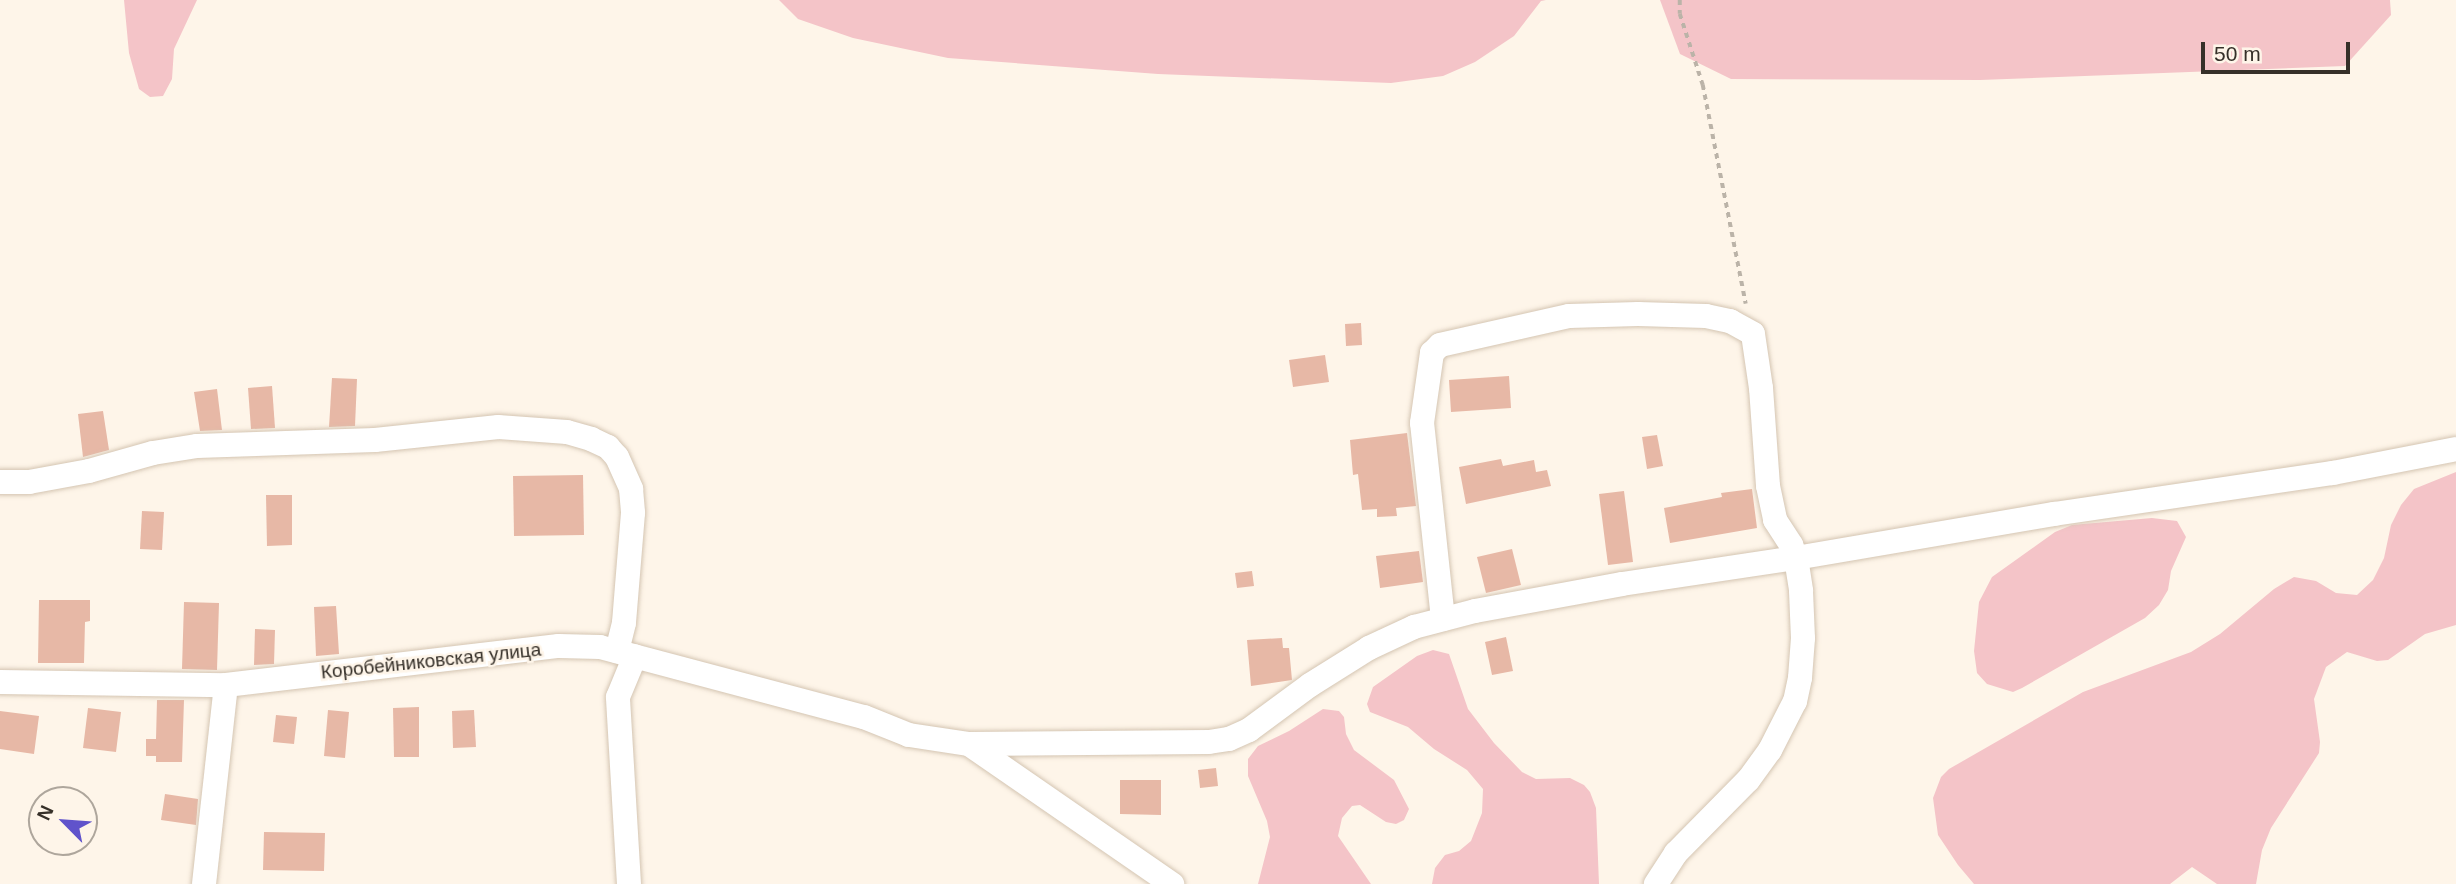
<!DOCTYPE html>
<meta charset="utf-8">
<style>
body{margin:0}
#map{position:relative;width:2456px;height:884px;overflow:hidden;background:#fef5e9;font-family:Helvetica,sans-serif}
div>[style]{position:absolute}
.green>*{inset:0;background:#f4c4c8}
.building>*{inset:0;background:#e7b8a6}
.path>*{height:3.5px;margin-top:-1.75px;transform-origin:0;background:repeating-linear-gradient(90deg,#bbb3a8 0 5px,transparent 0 10px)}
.roads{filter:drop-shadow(0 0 2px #d4c5b2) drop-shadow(0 0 2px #d4c5b2)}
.minor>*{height:24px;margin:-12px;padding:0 12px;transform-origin:12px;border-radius:12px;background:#fff}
span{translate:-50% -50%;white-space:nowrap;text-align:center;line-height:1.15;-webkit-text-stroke:5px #fef5e9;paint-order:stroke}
.street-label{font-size:19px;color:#363029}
.north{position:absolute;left:28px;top:786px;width:70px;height:70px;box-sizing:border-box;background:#fef5e9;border:2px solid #aea69c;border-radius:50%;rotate:295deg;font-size:19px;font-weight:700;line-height:28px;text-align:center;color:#363029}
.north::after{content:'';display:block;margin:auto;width:24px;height:32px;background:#6053cb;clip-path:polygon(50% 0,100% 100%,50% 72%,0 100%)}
.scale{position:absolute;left:2201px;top:42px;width:149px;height:32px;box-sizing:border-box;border:4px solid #363029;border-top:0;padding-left:9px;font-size:21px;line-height:24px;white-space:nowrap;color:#363029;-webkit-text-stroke:5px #fef5e9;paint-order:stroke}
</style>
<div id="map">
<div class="green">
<i style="clip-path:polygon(124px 0,197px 0,174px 49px,172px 79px,163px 96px,150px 97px,139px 89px,129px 53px)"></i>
<i style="clip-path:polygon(779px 0,1546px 0,1541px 1px,1514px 36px,1475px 62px,1443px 76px,1391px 83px,1158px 74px,948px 58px,853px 38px,798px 19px)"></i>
<i style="clip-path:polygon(1660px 0,2390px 0,2391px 15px,2345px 66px,1980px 80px,1731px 79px,1680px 54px)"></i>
<i style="clip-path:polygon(2456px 472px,2456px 625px,2425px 634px,2388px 660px,2377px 661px,2347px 652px,2326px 667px,2314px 699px,2320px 742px,2319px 753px,2271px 828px,2262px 850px,2256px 884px,2217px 884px,2192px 867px,2170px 884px,1974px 884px,1958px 865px,1938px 835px,1933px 798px,1941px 777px,1949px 769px,2083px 692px,2191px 652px,2220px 634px,2274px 589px,2294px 577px,2316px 581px,2336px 593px,2357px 595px,2373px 580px,2384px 558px,2391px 525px,2401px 505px,2414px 489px)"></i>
<i style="clip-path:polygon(2152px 518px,2177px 521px,2186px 537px,2171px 571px,2168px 590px,2159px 605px,2145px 618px,2022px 688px,2013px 692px,1987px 684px,1977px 673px,1974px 651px,1979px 602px,1992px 577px,2055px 532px,2072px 525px)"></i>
<i style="clip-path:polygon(1433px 650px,1449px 654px,1468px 709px,1494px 743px,1522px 772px,1536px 779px,1570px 778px,1584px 785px,1590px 792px,1596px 808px,1599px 884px,1432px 884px,1435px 868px,1445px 855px,1459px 851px,1471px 841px,1482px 813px,1483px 789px,1467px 770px,1434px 749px,1408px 727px,1370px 712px,1367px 704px,1373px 687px,1417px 656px)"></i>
<i style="clip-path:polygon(1323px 709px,1339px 711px,1344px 717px,1346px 734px,1354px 750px,1394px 780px,1409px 809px,1404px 820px,1396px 824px,1386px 822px,1360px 805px,1352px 806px,1342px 818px,1338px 836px,1371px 884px,1258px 884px,1270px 837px,1267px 821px,1248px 776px,1248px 759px,1258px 746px,1289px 731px)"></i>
</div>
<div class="building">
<i style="clip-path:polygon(1361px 323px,1362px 345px,1346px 346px,1345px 324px)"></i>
<i style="clip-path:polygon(1325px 355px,1329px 382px,1293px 387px,1289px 360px)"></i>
<i style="clip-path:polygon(1509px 376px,1511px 408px,1451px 412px,1449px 380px)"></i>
<i style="clip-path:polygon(332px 378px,357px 379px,355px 426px,329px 427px)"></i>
<i style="clip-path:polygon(272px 386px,275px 428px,251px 429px,248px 388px)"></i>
<i style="clip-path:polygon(217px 389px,222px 430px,200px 431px,194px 392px)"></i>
<i style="clip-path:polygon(103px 411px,109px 450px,83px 457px,78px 414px)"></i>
<i style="clip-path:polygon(1407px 433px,1416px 506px,1396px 508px,1397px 516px,1377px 517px,1377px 509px,1362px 510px,1358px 474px,1353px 475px,1350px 440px)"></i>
<i style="clip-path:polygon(1657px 435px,1663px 466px,1647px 469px,1642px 437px)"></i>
<i style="clip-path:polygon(1501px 459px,1503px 466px,1534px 460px,1536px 472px,1547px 470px,1551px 486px,1466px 504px,1459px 467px)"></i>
<i style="clip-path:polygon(583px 475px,584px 535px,514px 536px,513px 476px)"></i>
<i style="clip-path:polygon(1752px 489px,1757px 528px,1670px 543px,1664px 508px,1722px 497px,1721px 493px)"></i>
<i style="clip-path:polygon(1624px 491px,1633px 562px,1608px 565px,1599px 494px)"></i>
<i style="clip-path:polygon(266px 495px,292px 495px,292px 545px,267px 546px)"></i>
<i style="clip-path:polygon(142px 511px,164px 512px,162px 550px,140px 549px)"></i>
<i style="clip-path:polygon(1512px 549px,1521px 585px,1486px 593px,1477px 557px)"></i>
<i style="clip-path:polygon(1419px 551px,1423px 582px,1380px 588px,1376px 556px)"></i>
<i style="clip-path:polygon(1252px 571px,1254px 586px,1237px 588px,1235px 573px)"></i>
<i style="clip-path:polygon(39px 600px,90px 600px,90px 621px,85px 622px,84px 663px,38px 663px)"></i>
<i style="clip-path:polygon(184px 602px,219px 603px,217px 670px,182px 669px)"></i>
<i style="clip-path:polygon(336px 606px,339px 654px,316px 656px,314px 607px)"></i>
<i style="clip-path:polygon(255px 629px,275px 630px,274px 664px,254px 665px)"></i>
<i style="clip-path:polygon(1506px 637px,1513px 671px,1492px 675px,1485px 642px)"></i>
<i style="clip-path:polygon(1282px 638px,1283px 648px,1289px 648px,1292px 680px,1251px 686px,1247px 640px)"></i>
<i style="clip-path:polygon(157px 700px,184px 700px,182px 762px,156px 762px,156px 756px,146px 756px,146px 739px,156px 739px)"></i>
<i style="clip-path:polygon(419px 707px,419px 757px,394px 757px,393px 708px)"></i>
<i style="clip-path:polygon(88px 708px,121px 712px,116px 752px,83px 748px)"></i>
<i style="clip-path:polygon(328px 710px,349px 712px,345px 758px,324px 756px)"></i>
<i style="clip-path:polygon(474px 710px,476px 747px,453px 748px,452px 711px)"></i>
<i style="clip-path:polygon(0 711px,39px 716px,34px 754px,0 749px)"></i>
<i style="clip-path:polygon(276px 715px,297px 717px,294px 744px,273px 742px)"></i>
<i style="clip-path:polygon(1216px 768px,1218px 786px,1200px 788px,1198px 770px)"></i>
<i style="clip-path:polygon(1120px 780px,1161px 780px,1161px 815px,1120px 814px)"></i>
<i style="clip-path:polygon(165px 794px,198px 799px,196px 825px,161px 820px)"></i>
<i style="clip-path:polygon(264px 832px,325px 833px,324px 871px,263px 870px)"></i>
</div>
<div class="path">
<i style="left:1680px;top:0;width:14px;rotate:90deg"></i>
<i style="left:1680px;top:14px;width:75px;rotate:72.1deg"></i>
<i style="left:1703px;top:85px;width:223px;rotate:78.9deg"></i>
</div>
<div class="roads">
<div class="minor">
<i style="left:0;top:482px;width:29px"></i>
<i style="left:29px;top:482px;width:61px;rotate:-10.4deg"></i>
<i style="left:89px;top:471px;width:66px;rotate:-15.7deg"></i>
<i style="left:153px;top:453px;width:45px;rotate:-9deg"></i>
<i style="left:197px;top:446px;width:178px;rotate:-1.9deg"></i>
<i style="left:375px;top:440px;width:124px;rotate:-6deg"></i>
<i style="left:498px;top:427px;width:69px;rotate:4.1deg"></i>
<i style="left:567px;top:432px;width:25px;rotate:16deg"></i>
<i style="left:591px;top:439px;width:19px;rotate:25deg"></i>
<i style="left:608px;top:447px;width:13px;rotate:48deg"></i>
<i style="left:617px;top:457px;width:35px;rotate:66deg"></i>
<i style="left:631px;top:489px;width:24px;rotate:85deg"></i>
<i style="left:633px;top:513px;width:110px;rotate:94.7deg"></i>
<i style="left:624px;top:623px;width:29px;rotate:104deg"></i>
<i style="left:1443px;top:619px;width:197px;rotate:-96.1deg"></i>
<i style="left:1422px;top:423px;width:71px;rotate:-81.9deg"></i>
<i style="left:1432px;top:353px;width:11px;rotate:-45deg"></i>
<i style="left:1440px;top:345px;width:132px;rotate:-12.7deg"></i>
<i style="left:1569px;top:316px;width:69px;rotate:-1.7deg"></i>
<i style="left:1638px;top:314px;width:68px;rotate:1.7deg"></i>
<i style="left:1706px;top:316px;width:25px;rotate:12deg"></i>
<i style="left:1730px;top:321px;width:26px;rotate:29deg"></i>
<i style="left:1753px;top:334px;width:55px;rotate:81.6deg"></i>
<i style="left:1761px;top:388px;width:98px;rotate:85.9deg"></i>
<i style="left:1768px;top:486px;width:35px;rotate:78deg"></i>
<i style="left:1775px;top:520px;width:30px;rotate:57deg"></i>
<i style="left:1791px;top:545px;width:14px;rotate:69deg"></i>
<i style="left:1796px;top:558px;width:33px;rotate:81deg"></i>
<i style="left:1801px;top:591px;width:47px;rotate:87.6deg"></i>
<i style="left:1803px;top:638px;width:40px;rotate:94.3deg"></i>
<i style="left:1800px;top:678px;width:24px;rotate:102deg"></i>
<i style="left:1795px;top:701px;width:55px;rotate:117deg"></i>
<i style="left:1770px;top:750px;width:37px;rotate:126deg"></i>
<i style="left:1748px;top:780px;width:103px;rotate:134.6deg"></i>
<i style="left:1676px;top:853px;width:37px;rotate:123deg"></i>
<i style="left:0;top:682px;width:226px;rotate:0.8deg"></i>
<i style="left:226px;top:685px;width:335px;rotate:-6.7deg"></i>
<i style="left:559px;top:646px;width:41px;rotate:1.4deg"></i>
<i style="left:600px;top:647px;width:273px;rotate:14.9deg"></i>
<i style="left:864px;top:717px;width:48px;rotate:21.8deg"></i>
<i style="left:909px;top:735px;width:61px;rotate:8.5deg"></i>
<i style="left:969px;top:744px;width:240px;rotate:-0.5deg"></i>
<i style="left:1209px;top:742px;width:20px;rotate:-9deg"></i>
<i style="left:1229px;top:739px;width:22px;rotate:-24deg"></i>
<i style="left:1249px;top:730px;width:76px;rotate:-36.4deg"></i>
<i style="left:1310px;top:685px;width:70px;rotate:-32.1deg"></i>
<i style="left:1369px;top:648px;width:50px;rotate:-25deg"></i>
<i style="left:1414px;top:627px;width:63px;rotate:-14.7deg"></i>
<i style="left:1475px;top:611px;width:149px;rotate:-10.4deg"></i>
<i style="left:1622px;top:584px;width:176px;rotate:-8.5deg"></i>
<i style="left:1796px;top:558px;width:262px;rotate:-9.7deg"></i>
<i style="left:2054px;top:514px;width:282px;rotate:-8.4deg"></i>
<i style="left:2333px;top:473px;width:125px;rotate:-11deg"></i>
<i style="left:969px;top:744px;width:247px;rotate:34.6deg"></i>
<i style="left:204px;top:884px;width:200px;rotate:-83.7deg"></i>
<i style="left:629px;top:884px;width:187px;rotate:-93.4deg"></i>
<i style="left:618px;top:697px;width:44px;rotate:-67.5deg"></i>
</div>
</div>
<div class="street-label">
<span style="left:431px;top:661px;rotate:-6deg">Коробейниковская улица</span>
</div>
<div class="north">N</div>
<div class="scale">50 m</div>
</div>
